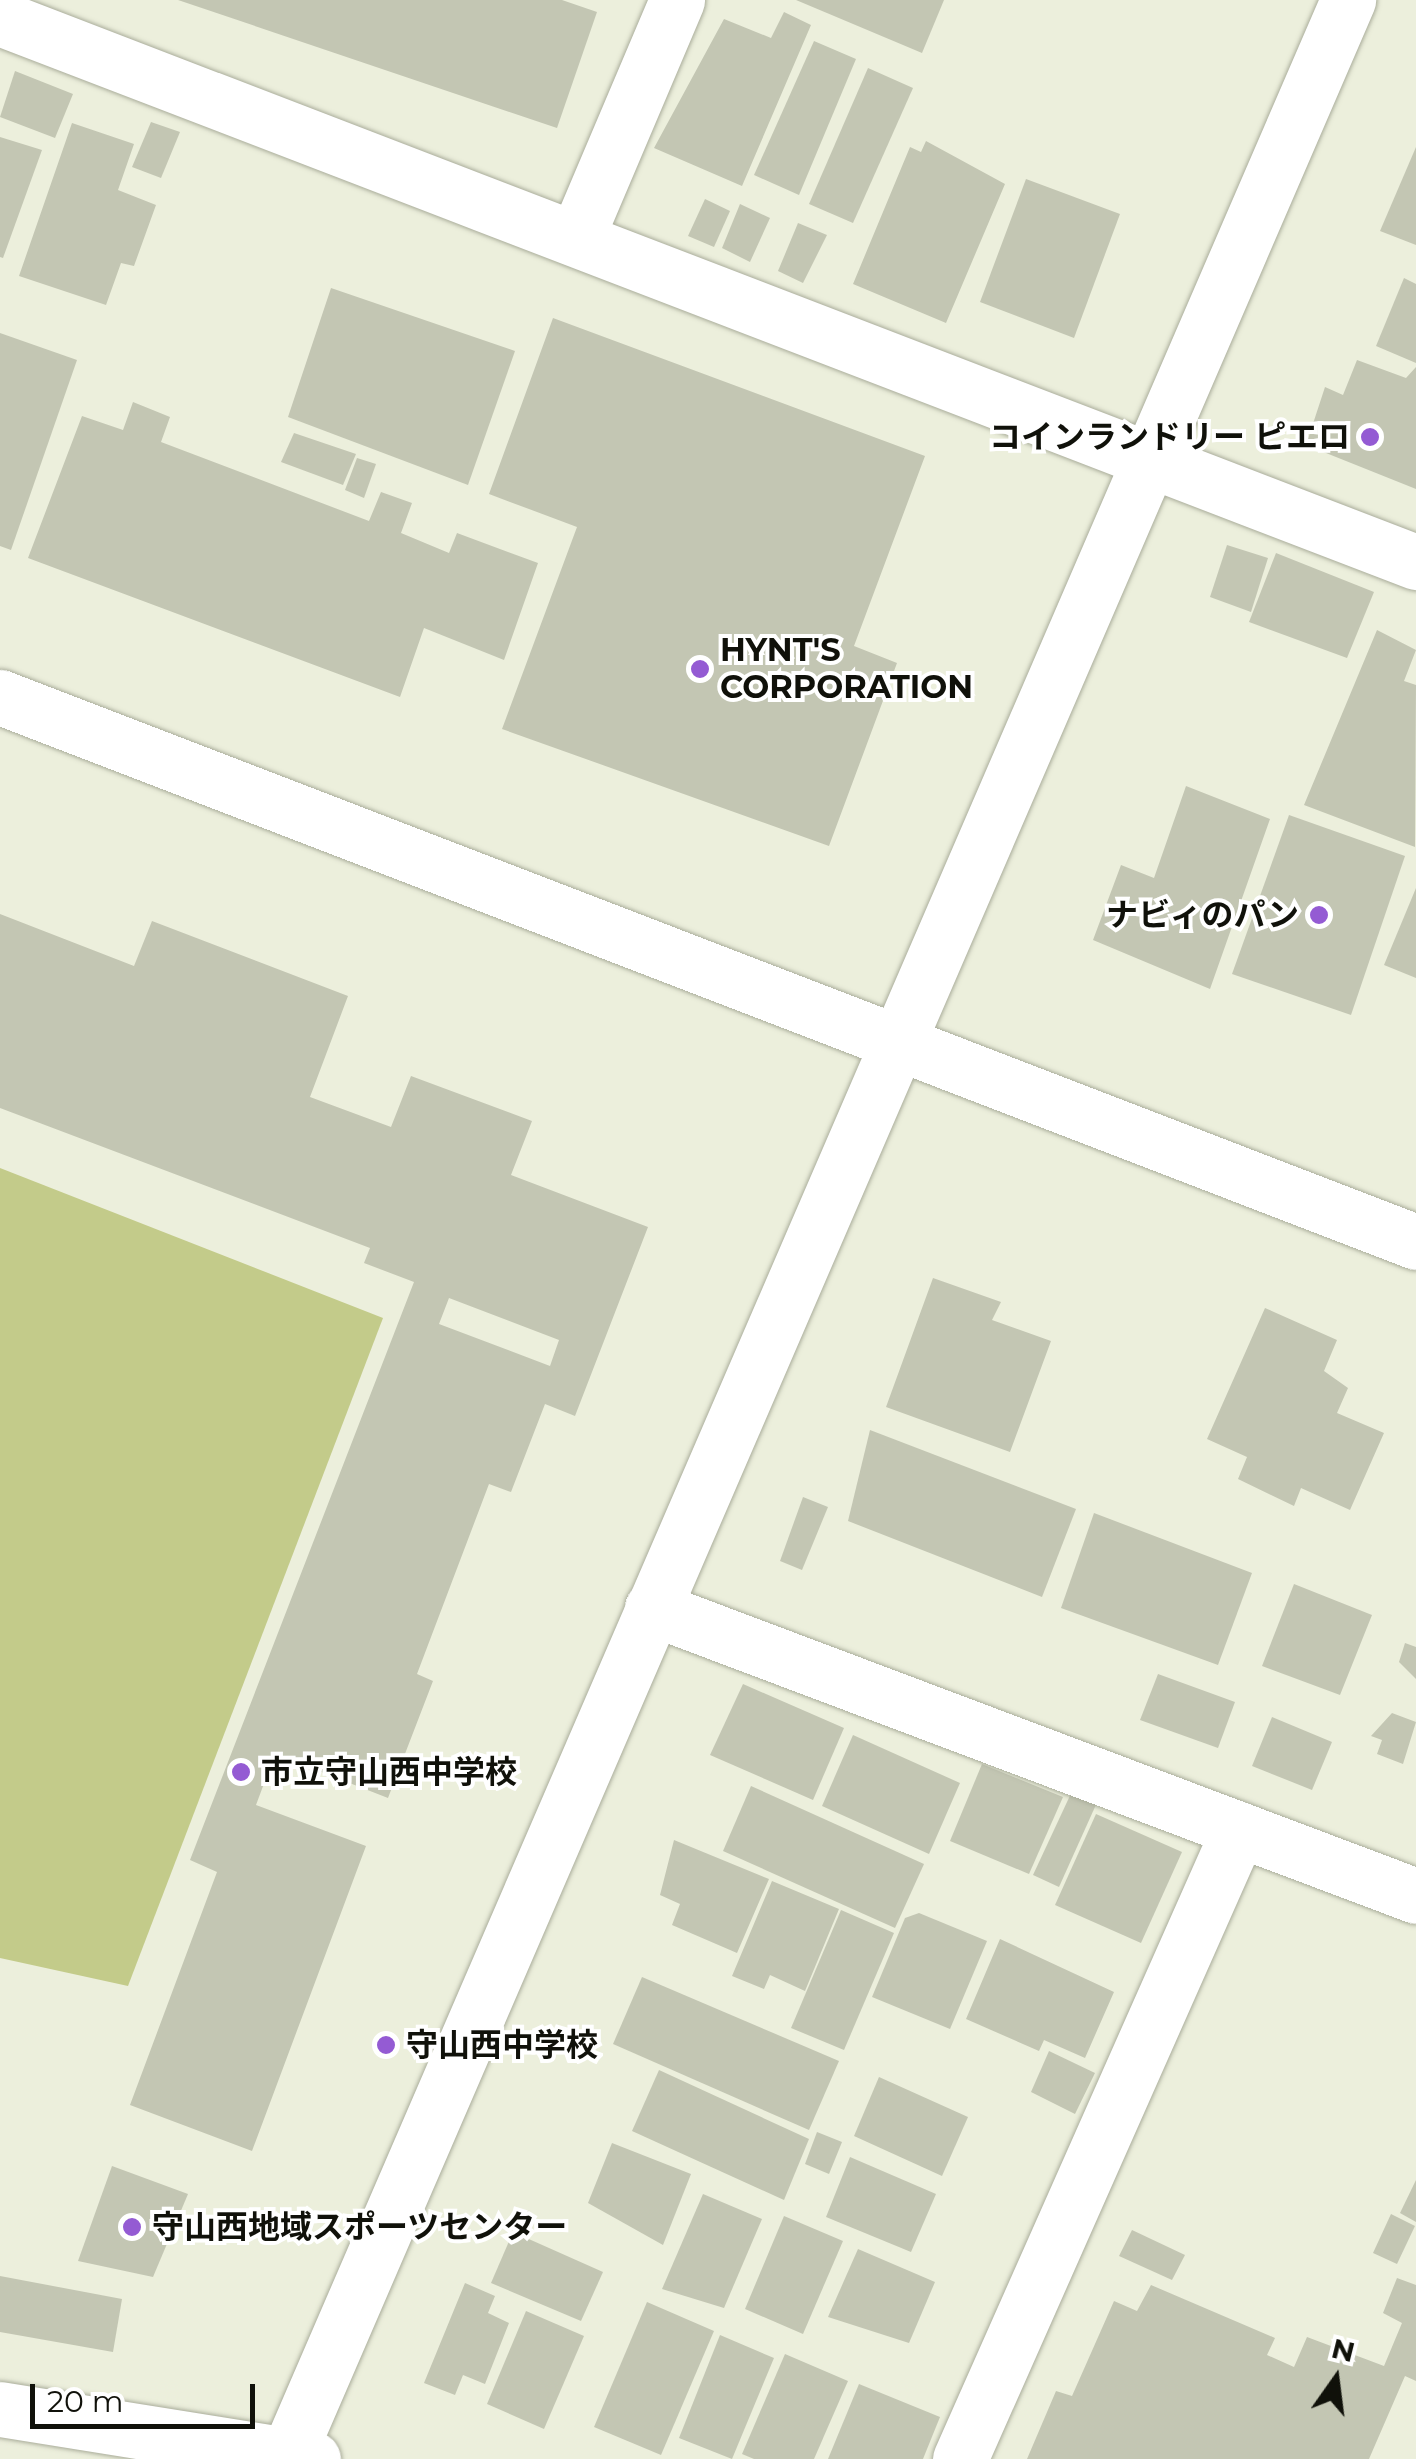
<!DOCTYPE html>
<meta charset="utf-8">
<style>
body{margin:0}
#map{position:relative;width:1416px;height:2459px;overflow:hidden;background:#ecefdc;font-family:Montserrat,"Noto Sans JP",sans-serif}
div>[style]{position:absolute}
.green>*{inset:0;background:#c3cb8a}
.building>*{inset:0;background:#c3c6b3}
.roads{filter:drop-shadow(0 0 2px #aaad9b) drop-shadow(0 0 2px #aaad9b)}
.minor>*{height:55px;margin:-27.5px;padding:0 27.5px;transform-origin:27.5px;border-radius:27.5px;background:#fff}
.dots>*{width:28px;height:28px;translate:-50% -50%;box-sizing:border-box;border:5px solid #fff;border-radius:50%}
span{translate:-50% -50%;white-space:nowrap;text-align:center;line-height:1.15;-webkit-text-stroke:8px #fff;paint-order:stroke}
.poi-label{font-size:32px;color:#10110a;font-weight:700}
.right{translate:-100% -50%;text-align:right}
.left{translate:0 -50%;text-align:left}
.north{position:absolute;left:1286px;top:2329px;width:100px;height:100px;-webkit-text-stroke:8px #fff;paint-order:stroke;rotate:14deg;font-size:28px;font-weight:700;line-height:40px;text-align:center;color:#10110a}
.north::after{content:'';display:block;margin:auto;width:35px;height:45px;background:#10110a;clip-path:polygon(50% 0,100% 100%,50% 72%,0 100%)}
.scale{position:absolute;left:30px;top:2384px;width:225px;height:45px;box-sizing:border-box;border:5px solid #10110a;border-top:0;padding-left:12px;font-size:30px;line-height:35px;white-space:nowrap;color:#10110a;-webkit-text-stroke:8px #fff;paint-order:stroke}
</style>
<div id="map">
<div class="green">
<i style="clip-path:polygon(0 1168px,383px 1318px,128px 1986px,0 1958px)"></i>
</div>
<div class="building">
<i style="clip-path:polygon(178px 0,562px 0,597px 12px,557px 128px)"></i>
<i style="clip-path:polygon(796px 0,944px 0,922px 53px)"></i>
<i style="clip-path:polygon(784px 12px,811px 25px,742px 186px,654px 148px,724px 19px,771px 38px)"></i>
<i style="clip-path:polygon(814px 41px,856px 59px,799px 195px,754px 175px)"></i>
<i style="clip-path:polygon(868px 68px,913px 88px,853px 223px,809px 204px)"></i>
<i style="clip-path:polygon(15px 71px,73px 94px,55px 138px,0 117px)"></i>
<i style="clip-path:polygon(151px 122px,180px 132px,161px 178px,132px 167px)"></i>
<i style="clip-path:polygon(72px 123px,134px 144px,118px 190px,156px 205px,134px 266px,121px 263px,106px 305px,19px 276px)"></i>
<i style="clip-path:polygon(0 137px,42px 150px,3px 258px,0 257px)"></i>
<i style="clip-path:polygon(926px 141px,1005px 184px,946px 323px,853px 284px,910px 147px,921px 152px)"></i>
<i style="clip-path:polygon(1416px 147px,1416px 245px,1380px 231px)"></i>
<i style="clip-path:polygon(1026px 179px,1120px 214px,1074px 338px,980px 302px)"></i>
<i style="clip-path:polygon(705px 199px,730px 211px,714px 247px,688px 236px)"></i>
<i style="clip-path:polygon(740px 204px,770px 218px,750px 262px,722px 248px)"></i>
<i style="clip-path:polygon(798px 223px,827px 235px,803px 283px,778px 271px)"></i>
<i style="clip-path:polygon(1404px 278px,1416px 284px,1416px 363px,1376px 346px)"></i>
<i style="clip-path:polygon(331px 288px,515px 351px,468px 485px,288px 417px)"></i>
<i style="clip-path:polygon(553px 318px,925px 456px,854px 646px,897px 663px,829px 846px,502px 729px,577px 527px,489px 494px)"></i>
<i style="clip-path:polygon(0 333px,77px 360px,11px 550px,0 546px)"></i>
<i style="clip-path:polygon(1357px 360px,1406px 378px,1416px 367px,1416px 489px,1306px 445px,1325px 387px,1343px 395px)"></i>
<i style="clip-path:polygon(133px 402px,170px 417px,161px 442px,369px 521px,381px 492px,412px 503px,401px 533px,449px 553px,457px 533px,538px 563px,504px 660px,424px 628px,400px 697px,28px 558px,82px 416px,123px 430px)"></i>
<i style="clip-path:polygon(294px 433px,356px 454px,343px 485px,281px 462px)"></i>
<i style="clip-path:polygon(357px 458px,376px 464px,364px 498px,345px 490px)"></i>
<i style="clip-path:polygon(1227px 545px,1268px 558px,1251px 612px,1210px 597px)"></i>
<i style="clip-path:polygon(1276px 553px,1374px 592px,1347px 658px,1249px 622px)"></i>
<i style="clip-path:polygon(1377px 630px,1416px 650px,1404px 681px,1416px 685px,1415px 847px,1304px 805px)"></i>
<i style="clip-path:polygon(1186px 786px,1270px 819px,1210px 989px,1093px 940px,1121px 865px,1154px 878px)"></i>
<i style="clip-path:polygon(1289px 815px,1405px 856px,1351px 1015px,1232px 974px)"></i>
<i style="clip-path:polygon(1416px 888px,1416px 978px,1384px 965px)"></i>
<i style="clip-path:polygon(evenodd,0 914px,134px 966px,152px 921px,348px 996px,310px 1097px,391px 1127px,411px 1076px,532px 1121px,511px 1175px,648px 1227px,575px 1416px,545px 1404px,511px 1492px,489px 1484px,417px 1674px,433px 1681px,388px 1798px,275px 1754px,256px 1805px,366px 1846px,252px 2151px,130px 2105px,217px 1872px,190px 1860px,414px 1282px,364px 1263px,370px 1248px,0 1108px,0 914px,449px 1298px,559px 1340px,550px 1366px,439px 1324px,449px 1298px)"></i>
<i style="clip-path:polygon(933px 1278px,1001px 1302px,992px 1320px,1051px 1341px,1010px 1452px,886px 1407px)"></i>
<i style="clip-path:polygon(1265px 1308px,1337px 1340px,1324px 1371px,1348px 1388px,1337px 1413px,1384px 1433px,1350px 1510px,1301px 1488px,1294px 1506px,1238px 1479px,1247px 1457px,1207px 1439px)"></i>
<i style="clip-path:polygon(870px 1430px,1076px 1509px,1042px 1597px,848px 1521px)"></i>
<i style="clip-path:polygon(803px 1497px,828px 1507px,802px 1570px,780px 1561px)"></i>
<i style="clip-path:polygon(1094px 1513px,1252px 1573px,1218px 1665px,1061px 1608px)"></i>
<i style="clip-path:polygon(1294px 1584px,1372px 1615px,1340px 1695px,1262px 1666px)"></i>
<i style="clip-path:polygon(1405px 1643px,1416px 1647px,1416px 1679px,1399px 1662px)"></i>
<i style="clip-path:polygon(1158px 1674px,1235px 1702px,1218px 1748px,1140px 1720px)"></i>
<i style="clip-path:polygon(743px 1684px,844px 1728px,813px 1800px,710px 1755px)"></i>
<i style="clip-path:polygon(1392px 1713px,1416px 1722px,1403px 1764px,1377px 1754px,1382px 1740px,1371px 1736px)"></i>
<i style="clip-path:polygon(1272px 1717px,1332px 1742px,1312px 1790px,1252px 1766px)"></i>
<i style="clip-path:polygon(853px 1735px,960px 1783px,929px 1854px,822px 1806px)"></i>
<i style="clip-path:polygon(982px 1764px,1063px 1797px,1029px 1874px,950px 1841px)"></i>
<i style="clip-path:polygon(751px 1786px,924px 1864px,895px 1928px,723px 1851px)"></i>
<i style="clip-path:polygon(1074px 1787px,1099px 1798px,1059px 1887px,1033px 1875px)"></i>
<i style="clip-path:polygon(1096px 1814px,1182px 1852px,1141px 1943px,1055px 1905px)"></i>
<i style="clip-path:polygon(674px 1840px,769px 1879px,737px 1953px,672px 1925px,680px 1904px,660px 1895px)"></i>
<i style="clip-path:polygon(772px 1881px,839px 1909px,805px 1991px,770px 1975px,764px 1989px,732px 1976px)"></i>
<i style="clip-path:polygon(841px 1910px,894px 1933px,844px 2050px,791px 2028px)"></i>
<i style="clip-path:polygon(919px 1913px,987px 1941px,950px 2029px,872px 1997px,905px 1918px)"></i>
<i style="clip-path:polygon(1000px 1939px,1114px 1992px,1085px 2058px,1044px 2040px,1039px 2051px,966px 2019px)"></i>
<i style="clip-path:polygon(642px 1977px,839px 2061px,809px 2130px,613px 2044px)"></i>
<i style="clip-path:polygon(1049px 2051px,1095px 2073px,1075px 2114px,1031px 2092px)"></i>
<i style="clip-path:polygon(659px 2070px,809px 2139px,784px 2200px,632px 2131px)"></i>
<i style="clip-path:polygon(879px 2077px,968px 2117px,942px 2176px,854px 2136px)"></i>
<i style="clip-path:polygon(817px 2132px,842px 2142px,829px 2174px,805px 2164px)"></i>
<i style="clip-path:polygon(612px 2143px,691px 2174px,663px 2245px,588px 2203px)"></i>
<i style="clip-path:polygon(850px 2157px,936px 2194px,911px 2252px,826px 2217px)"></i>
<i style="clip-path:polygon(112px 2166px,188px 2194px,153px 2277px,78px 2261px)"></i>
<i style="clip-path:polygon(1416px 2180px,1416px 2222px,1400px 2213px)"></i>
<i style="clip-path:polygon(703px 2194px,762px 2219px,724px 2308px,662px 2289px)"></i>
<i style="clip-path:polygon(1391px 2214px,1415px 2226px,1397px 2264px,1373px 2253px)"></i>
<i style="clip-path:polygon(784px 2216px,843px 2241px,803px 2334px,745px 2309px)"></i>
<i style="clip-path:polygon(1132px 2230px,1185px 2255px,1172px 2280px,1119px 2256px)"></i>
<i style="clip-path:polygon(513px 2232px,603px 2272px,581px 2321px,491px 2283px)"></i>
<i style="clip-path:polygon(858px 2249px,935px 2282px,909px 2343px,828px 2317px)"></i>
<i style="clip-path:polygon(0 2276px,122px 2299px,113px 2352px,0 2332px)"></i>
<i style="clip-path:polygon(1397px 2278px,1416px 2285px,1416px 2381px,1405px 2376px,1369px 2459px,1027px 2459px,1056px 2391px,1072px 2396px,1114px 2301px,1137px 2311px,1151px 2285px,1275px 2338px,1267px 2355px,1294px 2367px,1307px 2337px,1384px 2366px,1402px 2323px,1383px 2313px)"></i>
<i style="clip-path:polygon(465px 2283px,495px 2296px,488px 2313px,509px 2323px,485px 2384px,463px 2375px,455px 2395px,424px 2383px)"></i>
<i style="clip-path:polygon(647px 2302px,714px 2331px,661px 2455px,594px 2427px)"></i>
<i style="clip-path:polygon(526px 2311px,584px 2336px,544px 2429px,487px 2404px)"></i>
<i style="clip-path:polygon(720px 2335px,774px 2358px,732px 2459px,679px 2438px)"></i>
<i style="clip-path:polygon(785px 2354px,848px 2381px,814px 2459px,754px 2459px,742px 2454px)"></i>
<i style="clip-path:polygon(859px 2384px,940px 2417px,923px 2459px,828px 2459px)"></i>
</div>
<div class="roads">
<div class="minor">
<i style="left:0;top:18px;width:1517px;rotate:21.02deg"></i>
<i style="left:577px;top:236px;width:256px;rotate:-67deg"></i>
<i style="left:0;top:697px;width:1517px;rotate:21.05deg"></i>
<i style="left:652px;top:1608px;width:816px;rotate:20.65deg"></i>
<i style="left:0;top:2409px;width:317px;rotate:9.1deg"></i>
<i style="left:286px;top:2459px;width:2679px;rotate:-66.64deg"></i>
<i style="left:960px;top:2459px;width:689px;rotate:-66.11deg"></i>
</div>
</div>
<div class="dots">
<i style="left:1370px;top:437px;background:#945bd3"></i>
<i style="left:700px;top:669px;background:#945bd3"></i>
<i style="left:1319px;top:915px;background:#945bd3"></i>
<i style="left:241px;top:1772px;background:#945bd3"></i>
<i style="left:386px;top:2045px;background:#945bd3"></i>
<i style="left:132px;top:2227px;background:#945bd3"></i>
</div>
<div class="poi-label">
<span class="right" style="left:1350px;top:437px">コインランドリー ピエロ</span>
<span class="left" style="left:720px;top:669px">HYNT'S<br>CORPORATION</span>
<span class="right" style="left:1299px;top:915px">ナビィのパン</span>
<span class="left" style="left:261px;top:1772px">市立守山西中学校</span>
<span class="left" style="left:406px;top:2045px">守山西中学校</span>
<span class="left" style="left:152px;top:2227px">守山西地域スポーツセンター</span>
</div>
<div class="north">N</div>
<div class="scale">20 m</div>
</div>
